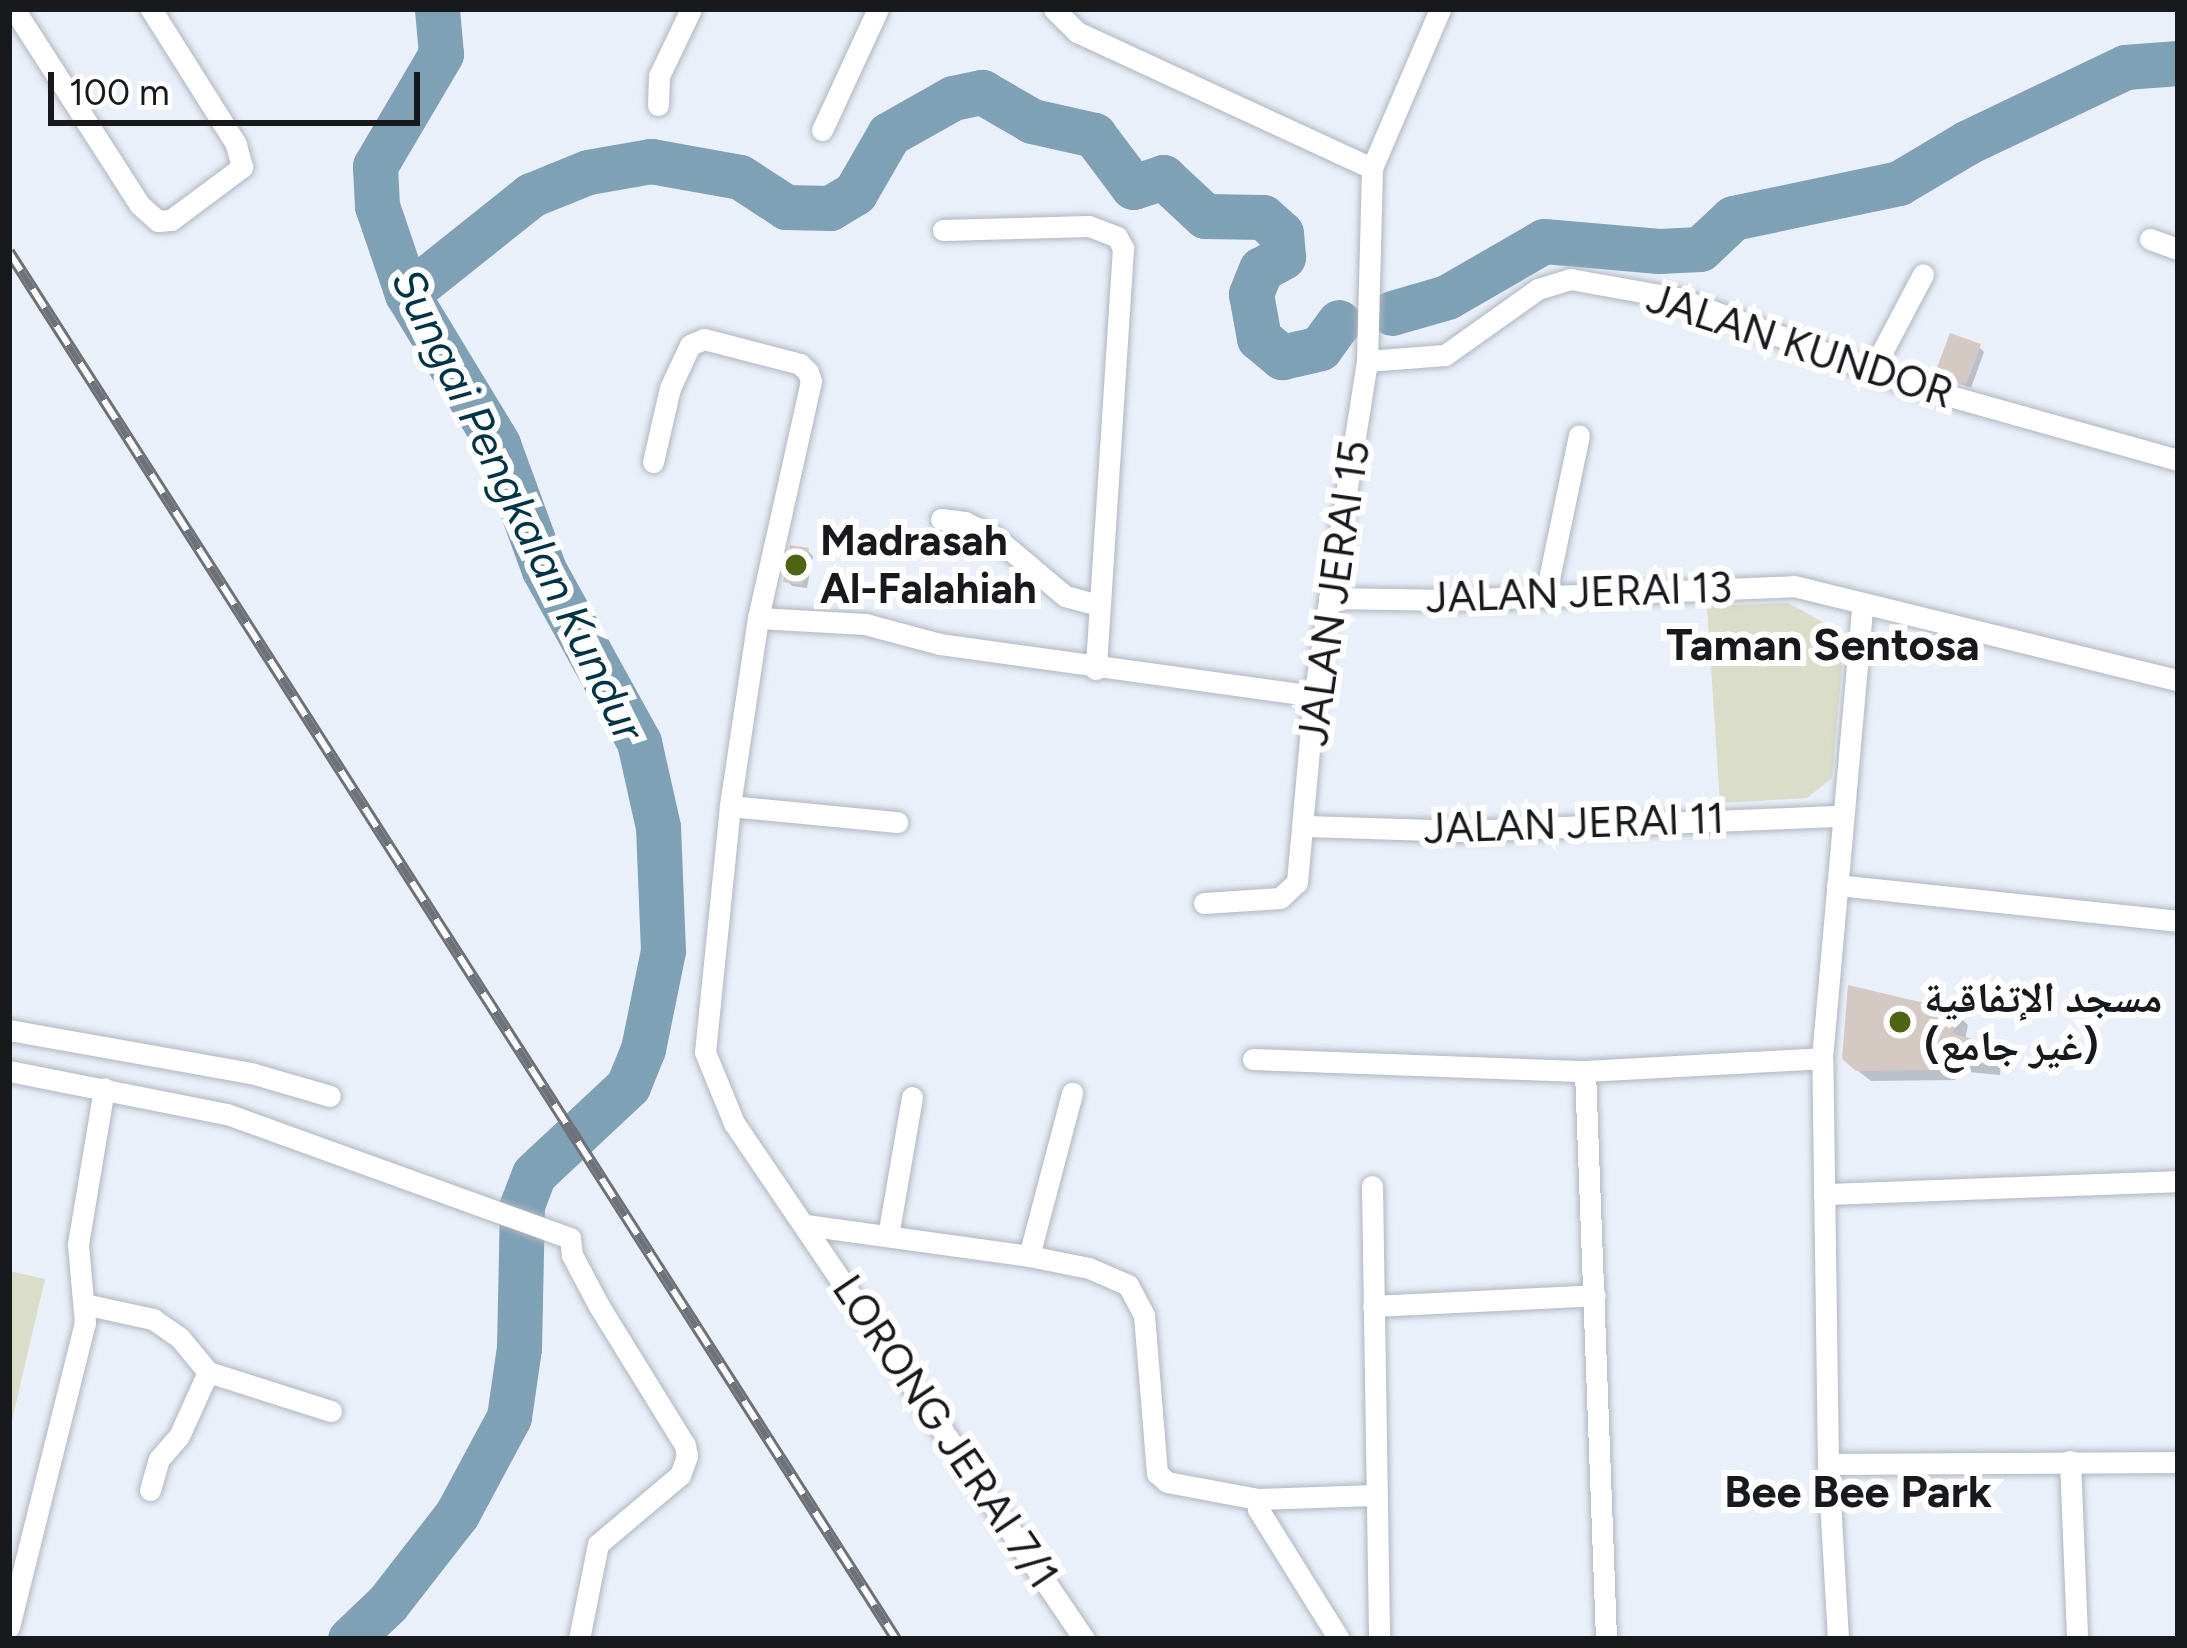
<!DOCTYPE html>
<meta charset="utf-8">
<style>
body{margin:0}
#map{position:relative;width:2187px;height:1648px;overflow:hidden;background:#e9f0fa;font-family:Figtree,"Noto Naskh Arabic",sans-serif}
div>[style]{position:absolute}
.green>*{inset:0;background:#daddc7}
.shadow>*{inset:0;background:#0003}
.river>*{height:45px;margin:-22.5px;padding:0 22.5px;transform-origin:22.5px;border-radius:22.5px;background:#7ea1b5}
.building>*{inset:0;background:#d5c9c4}
.roads{filter:drop-shadow(0 0 3px #b0b6c0) drop-shadow(0 0 3px #b0b6c0)}
.minor>*{height:21px;margin:-10.5px;padding:0 10.5px;transform-origin:10.5px;border-radius:10.5px;background:#fff}
.rail>*{height:12px;margin-top:-6px;transform-origin:0;background:repeating-linear-gradient(90deg,#fff 0 22px,#6e7278 0 44px);box-sizing:border-box;border-block:3px solid #6e7278}
.dots>*{width:33px;height:33px;translate:-50% -50%;box-sizing:border-box;border:6px solid #fff;border-radius:50%}
span{translate:-50% -50%;white-space:nowrap;text-align:center;line-height:1.15;-webkit-text-stroke:12px #fff;paint-order:stroke}
.street-label{font-size:42px;color:#17191d}
.poi-label{font-size:42px;color:#17191d;font-weight:700}
.left{translate:0 -50%;text-align:left}
.water-label{font-size:45px;color:#003449;font-style:italic}
.neighbourhood-label{font-size:45px;color:#17191d;font-weight:700}
.frame{position:absolute;inset:0;border:12px solid #17191d;pointer-events:none}
.scale{position:absolute;left:48px;top:72px;width:372px;height:54px;box-sizing:border-box;border:6px solid #17191d;border-top:0;padding-left:15px;font-size:36px;line-height:42px;white-space:nowrap;color:#17191d;-webkit-text-stroke:9px #fff;paint-order:stroke}
</style>
<div id="map">
<div class="green">
<i style="clip-path:polygon(1788px 603px,1845px 634px,1832px 778px,1807px 798px,1720px 803px,1707px 606px)"></i>
<i style="clip-path:polygon(9px 1271px,45px 1279px,9px 1433px)"></i>
</div>
<div class="shadow">
<i style="clip-path:polygon(1979px 347px,1984px 352px,1971px 388px,1937px 375px)"></i>
<i style="clip-path:polygon(808px 551px,813px 556px,807px 588px,792px 586px,787px 581px)"></i>
<i style="clip-path:polygon(1956px 1014px,1968px 1025px,1965px 1040px,1989px 1048px,2001px 1060px,2000px 1075px,1958px 1071px,1955px 1080px,1871px 1081px,1857px 1070px)"></i>
</div>
<div class="river">
<i style="left:407px;top:294px;width:159px;rotate:-38.6deg"></i>
<i style="left:531px;top:195px;width:61px;rotate:-22deg"></i>
<i style="left:588px;top:172px;width:64px;rotate:-9.9deg"></i>
<i style="left:651px;top:161px;width:90px;rotate:10.2deg"></i>
<i style="left:740px;top:177px;width:55px;rotate:33.1deg"></i>
<i style="left:786px;top:207px;width:44px;rotate:1.3deg"></i>
<i style="left:830px;top:208px;width:29px;rotate:-31deg"></i>
<i style="left:855px;top:193px;width:68px;rotate:-60deg"></i>
<i style="left:889px;top:134px;width:73px;rotate:-29.4deg"></i>
<i style="left:953px;top:98px;width:30px;rotate:-12deg"></i>
<i style="left:982px;top:92px;width:58px;rotate:30.1deg"></i>
<i style="left:1032px;top:121px;width:64px;rotate:12.7deg"></i>
<i style="left:1094px;top:135px;width:65px;rotate:53.1deg"></i>
<i style="left:1133px;top:187px;width:32px;rotate:-18deg"></i>
<i style="left:1163px;top:177px;width:57px;rotate:42.9deg"></i>
<i style="left:1205px;top:216px;width:58px;rotate:1deg"></i>
<i style="left:1263px;top:217px;width:24px;rotate:42deg"></i>
<i style="left:1281px;top:233px;width:24px;rotate:85deg"></i>
<i style="left:1283px;top:257px;width:25px;rotate:151deg"></i>
<i style="left:1261px;top:269px;width:27px;rotate:112deg"></i>
<i style="left:1251px;top:294px;width:45px;rotate:79.7deg"></i>
<i style="left:1259px;top:338px;width:30px;rotate:40deg"></i>
<i style="left:1282px;top:357px;width:39px;rotate:-13deg"></i>
<i style="left:1320px;top:348px;width:32px;rotate:-54deg"></i>
<i style="left:1392px;top:313px;width:57px;rotate:-16.2deg"></i>
<i style="left:1447px;top:297px;width:112px;rotate:-30deg"></i>
<i style="left:1544px;top:241px;width:115px;rotate:5deg"></i>
<i style="left:1659px;top:251px;width:41px;rotate:-2.8deg"></i>
<i style="left:1700px;top:249px;width:45px;rotate:-43.2deg"></i>
<i style="left:1733px;top:218px;width:170px;rotate:-11.9deg"></i>
<i style="left:1899px;top:183px;width:80px;rotate:-30.7deg"></i>
<i style="left:1968px;top:142px;width:174px;rotate:-25.5deg"></i>
<i style="left:2125px;top:67px;width:53px;rotate:-4.3deg"></i>
<i style="left:350px;top:1639px;width:51px;rotate:-43.4deg"></i>
<i style="left:387px;top:1604px;width:114px;rotate:-52.1deg"></i>
<i style="left:457px;top:1514px;width:110px;rotate:-61.8deg"></i>
<i style="left:509px;top:1417px;width:70px;rotate:-81.8deg"></i>
<i style="left:519px;top:1348px;width:143px;rotate:-88.8deg"></i>
<i style="left:522px;top:1205px;width:33px;rotate:-69deg"></i>
<i style="left:534px;top:1174px;width:129px;rotate:-43.1deg"></i>
<i style="left:628px;top:1086px;width:40px;rotate:-68deg"></i>
<i style="left:643px;top:1049px;width:100px;rotate:-78.5deg"></i>
<i style="left:663px;top:951px;width:124px;rotate:-92.3deg"></i>
<i style="left:658px;top:827px;width:87px;rotate:-102.6deg"></i>
<i style="left:639px;top:742px;width:196px;rotate:-118.9deg"></i>
<i style="left:544px;top:570px;width:134px;rotate:-110.1deg"></i>
<i style="left:498px;top:444px;width:175px;rotate:-121.2deg"></i>
<i style="left:407px;top:294px;width:93px;rotate:-108.8deg"></i>
<i style="left:377px;top:206px;width:40px;rotate:-92.9deg"></i>
<i style="left:375px;top:166px;width:130px;rotate:-59.5deg"></i>
<i style="left:441px;top:54px;width:45px;rotate:-95.1deg"></i>
</div>
<div class="building">
<i style="clip-path:polygon(1950px 333px,1981px 344px,1966px 385px,1934px 376px)"></i>
<i style="clip-path:polygon(790px 545px,809px 548px,803px 585px,783px 582px)"></i>
<i style="clip-path:polygon(1848px 985px,1958px 1011px,1953px 1033px,1991px 1045px,1990px 1065px,1947px 1061px,1943px 1070px,1856px 1071px,1842px 1059px)"></i>
</div>
<div class="roads">
<div class="minor">
<i style="left:14px;top:9px;width:233px;rotate:57.3deg"></i>
<i style="left:140px;top:205px;width:24px;rotate:42deg"></i>
<i style="left:158px;top:221px;width:13px;rotate:-4deg"></i>
<i style="left:171px;top:220px;width:89px;rotate:-36.7deg"></i>
<i style="left:242px;top:167px;width:24px;rotate:-105deg"></i>
<i style="left:236px;top:144px;width:160px;rotate:-122.2deg"></i>
<i style="left:1054px;top:9px;width:33px;rotate:45deg"></i>
<i style="left:1077px;top:32px;width:325px;rotate:24.8deg"></i>
<i style="left:658px;top:105px;width:29px;rotate:-88deg"></i>
<i style="left:659px;top:76px;width:74px;rotate:-64.5deg"></i>
<i style="left:822px;top:130px;width:133px;rotate:-65.2deg"></i>
<i style="left:943px;top:230px;width:146px;rotate:-1.6deg"></i>
<i style="left:1089px;top:226px;width:30px;rotate:21deg"></i>
<i style="left:1117px;top:237px;width:13px;rotate:61deg"></i>
<i style="left:1123px;top:248px;width:422px;rotate:93.7deg"></i>
<i style="left:2150px;top:239px;width:30px;rotate:20deg"></i>
<i style="left:1367px;top:361px;width:78px;rotate:-4.4deg"></i>
<i style="left:1445px;top:355px;width:114px;rotate:-35.4deg"></i>
<i style="left:1538px;top:289px;width:34px;rotate:-17deg"></i>
<i style="left:1570px;top:279px;width:109px;rotate:10.1deg"></i>
<i style="left:1677px;top:298px;width:257px;rotate:20.3deg"></i>
<i style="left:1918px;top:387px;width:270px;rotate:15.7deg"></i>
<i style="left:1873px;top:369px;width:107px;rotate:-62.2deg"></i>
<i style="left:653px;top:462px;width:76px;rotate:-77.1deg"></i>
<i style="left:670px;top:388px;width:47px;rotate:-65.1deg"></i>
<i style="left:690px;top:345px;width:15px;rotate:-23deg"></i>
<i style="left:704px;top:339px;width:99px;rotate:14.6deg"></i>
<i style="left:800px;top:364px;width:11px;rotate:45deg"></i>
<i style="left:808px;top:372px;width:9px;rotate:72deg"></i>
<i style="left:811px;top:381px;width:243px;rotate:102.6deg"></i>
<i style="left:758px;top:618px;width:190px;rotate:98.5deg"></i>
<i style="left:730px;top:806px;width:247px;rotate:95.8deg"></i>
<i style="left:705px;top:1052px;width:77px;rotate:67.8deg"></i>
<i style="left:734px;top:1123px;width:624px;rotate:55.85deg"></i>
<i style="left:941px;top:519px;width:24px;rotate:7deg"></i>
<i style="left:965px;top:522px;width:34px;rotate:27deg"></i>
<i style="left:995px;top:537px;width:92px;rotate:40.1deg"></i>
<i style="left:1065px;top:596px;width:35px;rotate:15deg"></i>
<i style="left:1546px;top:593px;width:161px;rotate:-78.2deg"></i>
<i style="left:1329px;top:598px;width:123px;rotate:0.9deg"></i>
<i style="left:1452px;top:600px;width:342px;rotate:-2.3deg"></i>
<i style="left:1794px;top:586px;width:395px;rotate:13.8deg"></i>
<i style="left:758px;top:618px;width:107px;rotate:3.2deg"></i>
<i style="left:865px;top:624px;width:78px;rotate:14.9deg"></i>
<i style="left:940px;top:644px;width:378px;rotate:7.9deg"></i>
<i style="left:730px;top:806px;width:168px;rotate:5.5deg"></i>
<i style="left:1306px;top:826px;width:157px;rotate:1.8deg"></i>
<i style="left:1463px;top:831px;width:380px;rotate:-2.3deg"></i>
<i style="left:1837px;top:885px;width:343px;rotate:6deg"></i>
<i style="left:1204px;top:903px;width:76px;rotate:-3.8deg"></i>
<i style="left:1280px;top:898px;width:23px;rotate:-43deg"></i>
<i style="left:1297px;top:882px;width:187px;rotate:-84.8deg"></i>
<i style="left:1314px;top:696px;width:339px;rotate:-81deg"></i>
<i style="left:1367px;top:361px;width:193px;rotate:-88.5deg"></i>
<i style="left:1372px;top:168px;width:173px;rotate:-66.8deg"></i>
<i style="left:9px;top:1030px;width:246px;rotate:10.1deg"></i>
<i style="left:251px;top:1073px;width:82px;rotate:16.2deg"></i>
<i style="left:1253px;top:1059px;width:332px;rotate:2.1deg"></i>
<i style="left:1585px;top:1071px;width:237px;rotate:-3.1deg"></i>
<i style="left:9px;top:1071px;width:222px;rotate:11.2deg"></i>
<i style="left:227px;top:1114px;width:365px;rotate:19.9deg"></i>
<i style="left:570px;top:1238px;width:17px;rotate:83deg"></i>
<i style="left:572px;top:1255px;width:58px;rotate:62.1deg"></i>
<i style="left:599px;top:1306px;width:163px;rotate:58.3deg"></i>
<i style="left:685px;top:1445px;width:11px;rotate:80deg"></i>
<i style="left:687px;top:1456px;width:20px;rotate:110deg"></i>
<i style="left:680px;top:1475px;width:107px;rotate:139.9deg"></i>
<i style="left:598px;top:1544px;width:97px;rotate:101.3deg"></i>
<i style="left:1585px;top:1071px;width:568px;rotate:87.88deg"></i>
<i style="left:1372px;top:1186px;width:453px;rotate:89.1deg"></i>
<i style="left:1824px;top:1194px;width:354px;rotate:-2.1deg"></i>
<i style="left:806px;top:1225px;width:225px;rotate:7.9deg"></i>
<i style="left:1029px;top:1256px;width:61px;rotate:11.3deg"></i>
<i style="left:1089px;top:1268px;width:43px;rotate:23.6deg"></i>
<i style="left:1128px;top:1285px;width:34px;rotate:62deg"></i>
<i style="left:1144px;top:1315px;width:159px;rotate:85.3deg"></i>
<i style="left:1157px;top:1473px;width:13px;rotate:42deg"></i>
<i style="left:1167px;top:1482px;width:93px;rotate:10.6deg"></i>
<i style="left:1258px;top:1499px;width:116px;rotate:-2deg"></i>
<i style="left:888px;top:1236px;width:141px;rotate:-80.2deg"></i>
<i style="left:1029px;top:1256px;width:169px;rotate:-75.2deg"></i>
<i style="left:84px;top:1304px;width:71px;rotate:12.3deg"></i>
<i style="left:153px;top:1319px;width:33px;rotate:35deg"></i>
<i style="left:180px;top:1338px;width:44px;rotate:50.5deg"></i>
<i style="left:208px;top:1372px;width:129px;rotate:17.6deg"></i>
<i style="left:1373px;top:1306px;width:222px;rotate:-2.8deg"></i>
<i style="left:2070px;top:1461px;width:178px;rotate:87.7deg"></i>
<i style="left:1828px;top:1464px;width:350px;rotate:-0.3deg"></i>
<i style="left:150px;top:1490px;width:32px;rotate:-74deg"></i>
<i style="left:159px;top:1459px;width:30px;rotate:-49deg"></i>
<i style="left:179px;top:1436px;width:70px;rotate:-65.6deg"></i>
<i style="left:1258px;top:1499px;width:10px;rotate:90deg"></i>
<i style="left:1258px;top:1509px;width:153px;rotate:58.1deg"></i>
<i style="left:9px;top:1627px;width:313px;rotate:-76deg"></i>
<i style="left:85px;top:1323px;width:79px;rotate:-95.1deg"></i>
<i style="left:78px;top:1244px;width:158px;rotate:-80.5deg"></i>
<i style="left:1838px;top:1639px;width:175px;rotate:-93.3deg"></i>
<i style="left:1828px;top:1464px;width:406px;rotate:-90.8deg"></i>
<i style="left:1822px;top:1058px;width:454px;rotate:-84.9deg"></i>
</div>
</div>
<div class="rail">
<i style="left:9px;top:252px;width:1646px;rotate:57.4deg"></i>
</div>
<div class="dots">
<i style="left:796px;top:565px;background:#4d6411"></i>
<i style="left:1900px;top:1022px;background:#4d6411"></i>
</div>
<div class="street-label">
<span style="left:1800px;top:346px;rotate:18deg">JALAN KUNDOR</span>
<span style="left:1334px;top:593px;rotate:-82deg">JALAN JERAI 15</span>
<span style="left:1579px;top:593px;rotate:-2deg">JALAN JERAI 13</span>
<span style="left:1574px;top:824px;rotate:-2deg">JALAN JERAI 11</span>
<span style="left:945px;top:1432px;rotate:56deg">LORONG JERAI 7/1</span>
</div>
<div class="poi-label">
<span class="left" style="left:820px;top:565px">Madrasah<br>Al-Falahiah</span>
<span class="left" style="left:1924px;top:1022px">مسجد الإتفاقية<br>(غير جامع)</span>
</div>
<div class="water-label">
<span style="left:518px;top:505px;rotate:64deg">Sungai Pengkalan Kundur</span>
</div>
<div class="neighbourhood-label">
<span style="left:1823px;top:645px">Taman Sentosa</span>
<span style="left:1858px;top:1492px">Bee Bee Park</span>
</div>
<div class="frame"></div>
<div class="scale">100 m</div>
</div>
